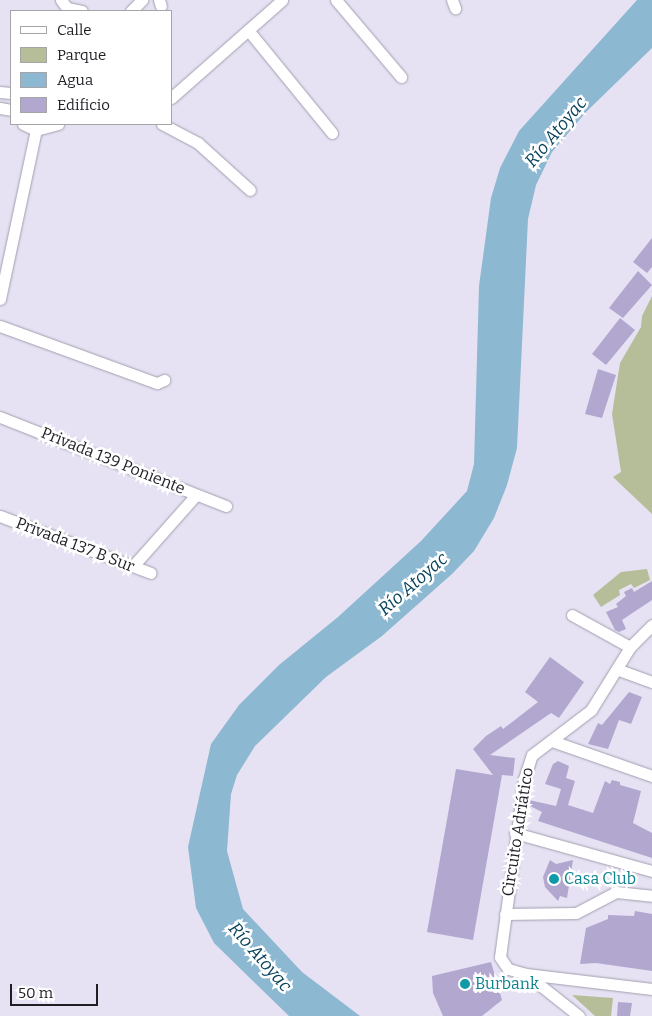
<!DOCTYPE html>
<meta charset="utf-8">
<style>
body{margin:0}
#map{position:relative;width:652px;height:1016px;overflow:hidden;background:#e6e2f3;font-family:Bitter,serif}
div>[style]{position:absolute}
.green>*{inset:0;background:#b5be99}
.water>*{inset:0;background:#8db8d1}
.building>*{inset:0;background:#b2a7cf}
.roads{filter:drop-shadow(0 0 1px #a29eaf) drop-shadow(0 0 1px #a29eaf)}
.street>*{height:11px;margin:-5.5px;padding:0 5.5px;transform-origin:5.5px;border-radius:5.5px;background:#fff}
.dots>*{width:14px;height:14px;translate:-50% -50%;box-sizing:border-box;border:2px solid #fff;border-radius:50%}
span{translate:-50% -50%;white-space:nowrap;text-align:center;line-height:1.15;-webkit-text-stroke:5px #fff;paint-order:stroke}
.street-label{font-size:16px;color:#1f1e24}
.culture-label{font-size:16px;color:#0d838f}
.left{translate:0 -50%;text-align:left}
.water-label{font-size:18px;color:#08425c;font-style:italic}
.legend{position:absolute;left:10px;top:10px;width:162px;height:115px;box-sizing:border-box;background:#fff;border:1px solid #a5a5a7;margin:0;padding:6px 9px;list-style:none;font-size:15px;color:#1f1e24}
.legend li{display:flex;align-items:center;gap:10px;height:25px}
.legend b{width:25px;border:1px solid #a5a5a7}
.scale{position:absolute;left:10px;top:984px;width:88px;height:22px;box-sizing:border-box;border:2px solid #1f1e24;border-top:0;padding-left:6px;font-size:15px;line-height:18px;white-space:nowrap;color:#1f1e24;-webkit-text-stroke:4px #fff;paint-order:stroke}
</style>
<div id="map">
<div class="green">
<i style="clip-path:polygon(652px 296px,652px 514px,613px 477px,621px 472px,612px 414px,620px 363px,641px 327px,642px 316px)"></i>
<i style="clip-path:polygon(647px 569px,650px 580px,634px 588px,631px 584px,619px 590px,620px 595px,601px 607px,593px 595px,621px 572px)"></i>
<i style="clip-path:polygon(572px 995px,613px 998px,611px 1016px,595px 1016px)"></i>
</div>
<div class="water">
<i style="clip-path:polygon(637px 0,652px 0,652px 48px,586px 112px,552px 152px,536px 185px,528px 219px,517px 448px,507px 485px,494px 518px,474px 551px,452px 574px,382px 636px,326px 677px,255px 746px,237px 775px,231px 794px,227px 851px,243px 909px,302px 972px,360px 1016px,289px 1016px,214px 943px,196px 908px,188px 847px,211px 744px,239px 705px,279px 665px,338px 617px,421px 541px,467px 491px,474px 464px,479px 286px,491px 198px,500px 168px,519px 131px)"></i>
</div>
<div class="building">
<i style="clip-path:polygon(652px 238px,652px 267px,647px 273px,633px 262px)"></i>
<i style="clip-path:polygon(638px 271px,652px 285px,623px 318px,609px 308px)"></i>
<i style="clip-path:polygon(620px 318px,635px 330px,606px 365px,592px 354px)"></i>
<i style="clip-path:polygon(598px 369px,616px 375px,602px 418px,585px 414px)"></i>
<i style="clip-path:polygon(652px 581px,652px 600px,622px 620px,626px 629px,619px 632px,615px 630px,606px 612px,618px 607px,616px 604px,626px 596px,624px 592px,632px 588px,634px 592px)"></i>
<i style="clip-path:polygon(550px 657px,584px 682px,559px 718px,551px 713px,490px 755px,515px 758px,513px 776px,502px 775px,473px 940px,427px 932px,456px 769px,493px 775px,473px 749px,486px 736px,501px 726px,503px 729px,538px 702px,525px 692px)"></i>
<i style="clip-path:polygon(629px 692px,642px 697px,631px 724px,619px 720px,608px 749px,588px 744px,598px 723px,602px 725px)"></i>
<i style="clip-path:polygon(558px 761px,569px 766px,566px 778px,575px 781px,568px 805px,593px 813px,605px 781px,610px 784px,612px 780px,620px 782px,620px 785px,641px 791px,633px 823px,652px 833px,652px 858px,538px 821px,542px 812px,528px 805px,529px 800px,556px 806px,561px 789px,545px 784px,553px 764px)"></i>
<i style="clip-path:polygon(550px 860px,556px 864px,573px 860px,567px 898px,560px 896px,558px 901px,545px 887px,543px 877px)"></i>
<i style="clip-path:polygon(635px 911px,652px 914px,652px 971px,596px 963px,580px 964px,586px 928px,608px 919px,608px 915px,634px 916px)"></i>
<i style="clip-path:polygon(491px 962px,502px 1000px,482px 1016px,443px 1016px,433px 993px,432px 976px)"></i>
<i style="clip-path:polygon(618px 1002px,632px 1003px,630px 1016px,617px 1016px)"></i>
</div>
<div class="roads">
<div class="street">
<i style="left:61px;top:0;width:10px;rotate:53deg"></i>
<i style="left:67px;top:8px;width:15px;rotate:11deg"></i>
<i style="left:159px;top:0;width:6px;rotate:72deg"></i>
<i style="left:336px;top:0;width:101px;rotate:49.8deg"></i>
<i style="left:452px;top:0;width:9px;rotate:69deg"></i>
<i style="left:131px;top:11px;width:16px;rotate:-45deg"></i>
<i style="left:248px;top:30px;width:133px;rotate:50.8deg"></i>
<i style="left:0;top:92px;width:11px;rotate:5deg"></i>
<i style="left:171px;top:98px;width:148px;rotate:-41.4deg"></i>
<i style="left:0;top:108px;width:11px;rotate:10deg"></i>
<i style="left:23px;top:124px;width:14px;rotate:25deg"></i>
<i style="left:36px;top:130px;width:23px;rotate:-15deg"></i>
<i style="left:162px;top:124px;width:41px;rotate:27.8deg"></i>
<i style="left:198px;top:143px;width:70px;rotate:42.1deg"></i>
<i style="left:0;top:299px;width:173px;rotate:-78deg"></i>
<i style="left:0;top:326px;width:167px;rotate:20deg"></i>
<i style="left:157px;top:383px;width:8px;rotate:-23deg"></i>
<i style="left:0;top:417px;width:243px;rotate:21.5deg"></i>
<i style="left:0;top:516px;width:161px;rotate:20.7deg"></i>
<i style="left:133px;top:566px;width:95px;rotate:-48.4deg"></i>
<i style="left:572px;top:615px;width:66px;rotate:28.9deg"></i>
<i style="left:619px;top:670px;width:35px;rotate:20deg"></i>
<i style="left:552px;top:741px;width:106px;rotate:19.3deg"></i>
<i style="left:515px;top:833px;width:142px;rotate:15.5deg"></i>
<i style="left:505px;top:914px;width:71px;rotate:-0.8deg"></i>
<i style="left:576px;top:913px;width:45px;rotate:-27.7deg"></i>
<i style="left:616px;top:892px;width:36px;rotate:6deg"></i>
<i style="left:526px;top:974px;width:127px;rotate:6.8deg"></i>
<i style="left:579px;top:1016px;width:68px;rotate:-141.6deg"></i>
<i style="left:526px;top:974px;width:19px;rotate:-164deg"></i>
<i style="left:508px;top:969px;width:14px;rotate:-124deg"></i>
<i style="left:500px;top:957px;width:180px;rotate:-82.3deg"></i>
<i style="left:524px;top:779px;width:25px;rotate:-72deg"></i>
<i style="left:532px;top:755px;width:74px;rotate:-37.3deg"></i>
<i style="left:591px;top:710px;width:74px;rotate:-58.2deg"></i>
<i style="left:630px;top:647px;width:31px;rotate:-45deg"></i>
</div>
</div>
<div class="dots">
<i style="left:554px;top:879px;background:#0f9aa8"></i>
<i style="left:465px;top:984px;background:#0f9aa8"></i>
</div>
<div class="street-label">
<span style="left:113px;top:461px;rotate:22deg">Privada 139 Poniente</span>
<span style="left:75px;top:545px;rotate:21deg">Privada 137 B Sur</span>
<span style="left:518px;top:832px;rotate:-81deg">Circuito Adriático</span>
</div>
<div class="culture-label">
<span class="left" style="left:564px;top:879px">Casa Club</span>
<span class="left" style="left:475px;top:984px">Burbank</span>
</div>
<div class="water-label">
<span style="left:556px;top:132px;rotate:-50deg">Río Atoyac</span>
<span style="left:413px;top:584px;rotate:-41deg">Río Atoyac</span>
<span style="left:260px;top:957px;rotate:49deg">Río Atoyac</span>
</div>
<ul class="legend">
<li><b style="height:6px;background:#fff"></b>Calle</li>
<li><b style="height:14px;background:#b5be99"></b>Parque</li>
<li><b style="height:14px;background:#8db8d1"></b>Agua</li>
<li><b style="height:14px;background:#b2a7cf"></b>Edificio</li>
</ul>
<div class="scale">50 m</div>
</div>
